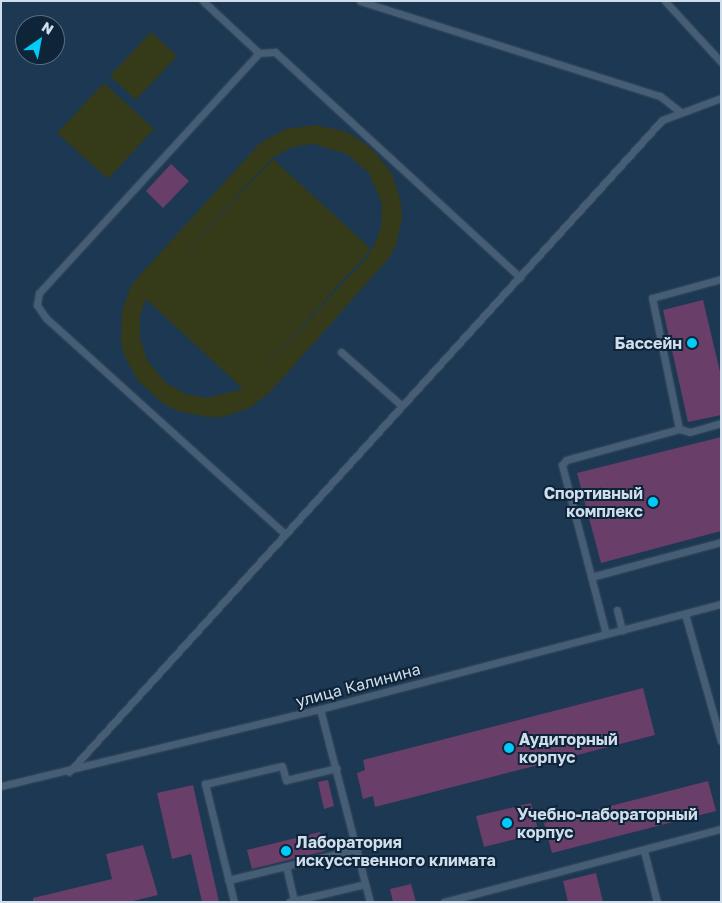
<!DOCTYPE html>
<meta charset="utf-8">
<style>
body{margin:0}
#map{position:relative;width:722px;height:903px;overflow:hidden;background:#182e43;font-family:"Golos Text",sans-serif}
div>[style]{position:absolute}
.built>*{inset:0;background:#1c3852}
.green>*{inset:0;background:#353b19}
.building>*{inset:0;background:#693e69}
.roads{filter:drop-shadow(0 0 1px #384a5c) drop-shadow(0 0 1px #384a5c)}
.service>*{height:7px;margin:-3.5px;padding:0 3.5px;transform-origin:3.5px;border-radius:3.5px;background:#455d75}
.dots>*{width:14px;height:14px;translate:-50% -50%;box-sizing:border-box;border:2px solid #0e2439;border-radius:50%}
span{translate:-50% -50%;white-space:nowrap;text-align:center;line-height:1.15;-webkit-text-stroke:4px #0e2439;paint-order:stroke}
.poi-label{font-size:16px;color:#d0deec;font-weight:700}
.right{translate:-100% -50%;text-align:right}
.left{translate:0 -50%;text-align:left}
.street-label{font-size:16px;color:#d0deec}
.frame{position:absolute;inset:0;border:2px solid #d0deec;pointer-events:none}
.north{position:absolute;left:15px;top:15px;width:50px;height:50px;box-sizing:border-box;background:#0e2439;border:1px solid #5c6e81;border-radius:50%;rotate:33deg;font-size:14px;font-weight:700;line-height:20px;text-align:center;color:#d0deec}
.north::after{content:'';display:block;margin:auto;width:18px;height:22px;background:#00cbf9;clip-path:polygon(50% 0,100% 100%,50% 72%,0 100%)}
</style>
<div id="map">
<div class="built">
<i style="clip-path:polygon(evenodd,1px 1px,721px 1px,721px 902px,1px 902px,1px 1px,25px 25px,55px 25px,55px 55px,25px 55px,25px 25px)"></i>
</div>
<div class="green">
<i style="clip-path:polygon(151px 32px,177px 56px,136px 100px,110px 76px)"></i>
<i style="clip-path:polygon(104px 83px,154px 129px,108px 179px,57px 133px)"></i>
<i style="clip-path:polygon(evenodd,315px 125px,344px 131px,357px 138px,374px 151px,392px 174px,401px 202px,402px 217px,396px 245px,389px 258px,272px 390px,250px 408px,222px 417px,207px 417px,178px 411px,165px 405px,138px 381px,124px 355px,121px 341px,122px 311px,132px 284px,260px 143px,286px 129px,315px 125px,314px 144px,347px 154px,369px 173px,382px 204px,381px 227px,373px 248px,366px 258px,248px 386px,371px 249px,273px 159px,155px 285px,272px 158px,292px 147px,314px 144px,315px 125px,146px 299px,243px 389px,207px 398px,185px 394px,165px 382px,147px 360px,140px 338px,140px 315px,146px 299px)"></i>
</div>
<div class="building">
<i style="clip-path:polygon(171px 164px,189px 181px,163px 208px,146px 191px)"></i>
<i style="clip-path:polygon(703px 300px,721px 376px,721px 415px,688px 422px,663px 310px)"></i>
<i style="clip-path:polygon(721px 437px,721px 531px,601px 563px,577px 473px)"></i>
<i style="clip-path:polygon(643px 688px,655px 735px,375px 807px,373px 796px,363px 799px,357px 773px,365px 770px,363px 760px)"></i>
<i style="clip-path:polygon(328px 780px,334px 806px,324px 809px,318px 782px)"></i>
<i style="clip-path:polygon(708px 781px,716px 811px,552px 853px,544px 823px)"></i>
<i style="clip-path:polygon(193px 785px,219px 902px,202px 902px,191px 854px,172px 859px,157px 793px)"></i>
<i style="clip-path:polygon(531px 803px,539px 833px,484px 847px,476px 816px)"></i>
<i style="clip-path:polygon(320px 832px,325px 851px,252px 869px,247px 850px)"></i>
<i style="clip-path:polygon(143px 845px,158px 895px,129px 902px,33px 902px,33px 898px,112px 879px,106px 854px)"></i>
<i style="clip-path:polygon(596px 873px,603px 902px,568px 902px,563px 881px)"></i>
<i style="clip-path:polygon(411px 884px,416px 902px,393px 902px,390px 889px)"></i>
</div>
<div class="roads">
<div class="service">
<i style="left:203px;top:1px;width:76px;rotate:42.9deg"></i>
<i style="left:360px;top:1px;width:315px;rotate:17.6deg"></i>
<i style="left:660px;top:96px;width:24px;rotate:38deg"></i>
<i style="left:665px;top:1px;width:83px;rotate:47.4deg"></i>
<i style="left:341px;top:352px;width:81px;rotate:41.5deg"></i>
<i style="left:679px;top:429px;width:11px;rotate:15deg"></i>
<i style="left:690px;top:432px;width:32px;rotate:-16deg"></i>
<i style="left:285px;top:534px;width:322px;rotate:-137.9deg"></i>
<i style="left:46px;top:318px;width:16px;rotate:-125deg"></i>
<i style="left:37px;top:305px;width:12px;rotate:-81deg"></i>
<i style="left:39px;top:293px;width:326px;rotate:-47.5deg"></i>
<i style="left:259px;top:53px;width:16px;rotate:-4deg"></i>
<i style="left:275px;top:52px;width:333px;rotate:42.6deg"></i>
<i style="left:591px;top:577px;width:135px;rotate:-15.1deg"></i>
<i style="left:617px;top:610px;width:21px;rotate:76deg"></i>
<i style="left:685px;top:614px;width:132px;rotate:74.2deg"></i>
<i style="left:606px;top:634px;width:175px;rotate:-104.6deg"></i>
<i style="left:562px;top:465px;width:6px;rotate:-51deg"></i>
<i style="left:566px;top:460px;width:117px;rotate:-15.3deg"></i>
<i style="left:679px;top:429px;width:134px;rotate:-101.6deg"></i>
<i style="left:652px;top:298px;width:72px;rotate:-15.4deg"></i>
<i style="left:320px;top:709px;width:199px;rotate:75.5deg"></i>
<i style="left:69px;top:772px;width:881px;rotate:-47.71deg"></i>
<i style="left:662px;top:120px;width:63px;rotate:-20.4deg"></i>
<i style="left:1px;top:786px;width:328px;rotate:-13.6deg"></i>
<i style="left:320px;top:709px;width:415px;rotate:-14.7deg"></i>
<i style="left:644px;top:851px;width:53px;rotate:75.7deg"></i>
<i style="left:286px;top:866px;width:36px;rotate:77deg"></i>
<i style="left:228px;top:880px;width:133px;rotate:-13.5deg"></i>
<i style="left:234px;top:902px;width:122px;rotate:-103.8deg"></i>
<i style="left:205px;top:784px;width:79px;rotate:-13.2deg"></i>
<i style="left:282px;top:766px;width:15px;rotate:74deg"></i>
<i style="left:286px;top:780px;width:52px;rotate:-13.2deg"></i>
<i style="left:289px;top:902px;width:78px;rotate:-13.3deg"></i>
<i style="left:444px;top:902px;width:286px;rotate:-14.8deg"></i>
</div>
</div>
<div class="dots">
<i style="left:692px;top:343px;background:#00cbf9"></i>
<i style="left:653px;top:502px;background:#00cbf9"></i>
<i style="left:509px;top:748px;background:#00cbf9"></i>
<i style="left:507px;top:823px;background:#00cbf9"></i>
<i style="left:286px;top:851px;background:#00cbf9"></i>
</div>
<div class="poi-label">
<span class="right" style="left:682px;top:343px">Бассейн</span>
<span class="right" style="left:643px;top:502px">Спортивный<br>комплекс</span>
<span class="left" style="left:519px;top:748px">Аудиторный<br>корпус</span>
<span class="left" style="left:517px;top:823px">Учебно-лабораторный<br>корпус</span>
<span class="left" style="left:296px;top:851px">Лаборатория<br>искусственного климата</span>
</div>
<div class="street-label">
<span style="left:358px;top:685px;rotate:-15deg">улица Калинина</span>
</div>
<div class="frame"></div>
<div class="north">N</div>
</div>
